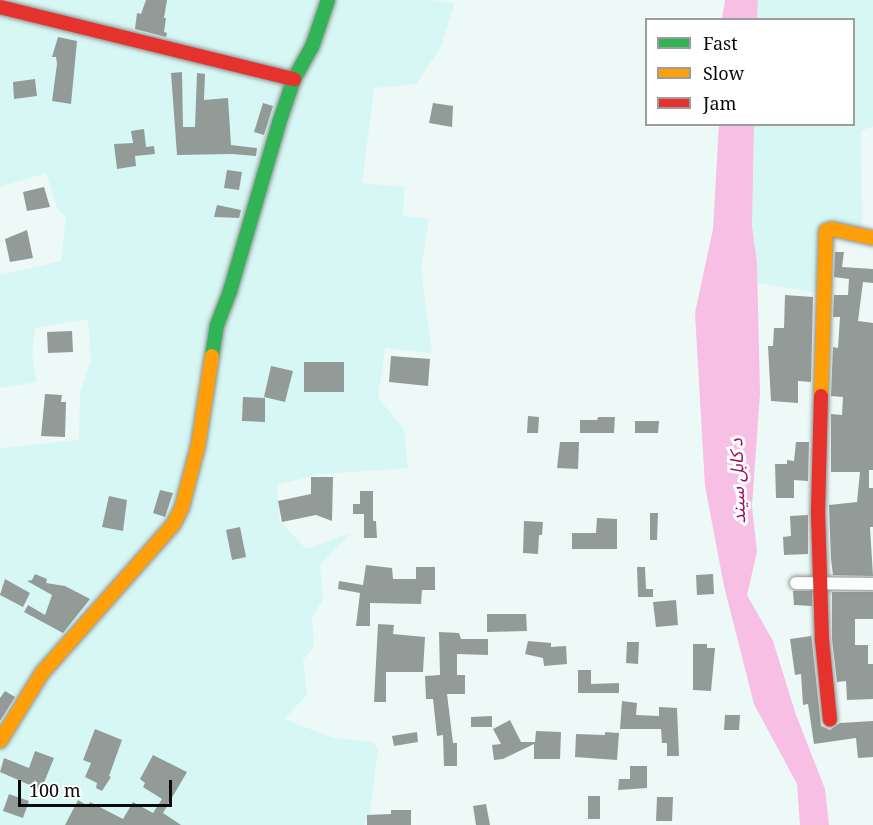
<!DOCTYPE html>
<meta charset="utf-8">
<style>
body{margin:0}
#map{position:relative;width:873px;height:825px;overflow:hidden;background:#ecf9f6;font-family:"Noto Serif","Noto Sans Arabic",serif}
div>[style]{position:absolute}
.farmland>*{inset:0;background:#d7f7f4}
.water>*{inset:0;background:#f6bfe3}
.building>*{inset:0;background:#939b98}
.roads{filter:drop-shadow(0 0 2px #8c9290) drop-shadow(0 0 2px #8c9290)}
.street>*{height:12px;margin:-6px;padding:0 6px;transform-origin:6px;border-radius:6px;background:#fcfefe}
.fast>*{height:14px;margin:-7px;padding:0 7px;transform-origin:7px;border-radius:7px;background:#30b455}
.slow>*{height:14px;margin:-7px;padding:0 7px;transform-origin:7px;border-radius:7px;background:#ff9f0a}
.jam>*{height:14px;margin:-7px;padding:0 7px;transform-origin:7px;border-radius:7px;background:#e5322d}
span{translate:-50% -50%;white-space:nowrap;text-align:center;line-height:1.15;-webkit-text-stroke:6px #fff;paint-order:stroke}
.water-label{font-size:18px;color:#a20c61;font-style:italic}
.legend{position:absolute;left:645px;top:18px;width:210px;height:108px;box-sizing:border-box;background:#fff;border:2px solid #9d9d9d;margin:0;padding:8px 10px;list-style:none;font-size:18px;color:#0a0a0a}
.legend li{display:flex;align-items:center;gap:12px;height:30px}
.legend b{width:30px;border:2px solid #9d9d9d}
.scale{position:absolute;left:18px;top:780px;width:154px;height:27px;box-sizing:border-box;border:3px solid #0a0a0a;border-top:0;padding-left:8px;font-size:18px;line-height:21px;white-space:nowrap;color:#0a0a0a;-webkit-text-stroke:4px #fff;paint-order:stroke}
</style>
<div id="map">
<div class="farmland">
<i style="clip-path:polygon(0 0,433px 0,454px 4px,441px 47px,416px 84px,374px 88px,362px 183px,404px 187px,403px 216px,429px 219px,421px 269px,432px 353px,385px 348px,378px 398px,404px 429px,408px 468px,321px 474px,277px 485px,280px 521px,306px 549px,351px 533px,320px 565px,323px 599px,312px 618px,314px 647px,303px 660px,307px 695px,284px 719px,334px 738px,374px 742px,378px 750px,370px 813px,364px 825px,0 825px,0 448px,79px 440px,80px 394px,91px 359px,88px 319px,35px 328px,32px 354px,37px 382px,0 388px,0 275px,61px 261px,66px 216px,58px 210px,46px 173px,0 187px)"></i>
<i style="clip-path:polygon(758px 0,873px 0,873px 126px,861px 131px,862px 229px,824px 227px,819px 293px,758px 283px,752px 226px,754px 125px,854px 124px,854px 20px,757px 19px)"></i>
</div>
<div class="water">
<i style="clip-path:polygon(725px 0,758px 0,757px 19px,722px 19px)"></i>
<i style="clip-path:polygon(719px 125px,754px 125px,752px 226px,757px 264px,760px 393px,752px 506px,757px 552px,747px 595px,773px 641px,796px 715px,825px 789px,829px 825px,800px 825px,797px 784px,754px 704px,724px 586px,705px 486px,695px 313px,713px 229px)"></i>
</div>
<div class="building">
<i style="clip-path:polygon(146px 0,167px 0,164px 18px,166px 18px,164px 32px,167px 33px,166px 37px,135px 29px,137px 13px,141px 14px)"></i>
<i style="clip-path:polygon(58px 37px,77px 41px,71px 104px,52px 101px,57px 64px,56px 57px,52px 57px)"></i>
<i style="clip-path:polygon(182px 72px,183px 127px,195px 127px,197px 73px,205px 74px,204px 100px,228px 98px,231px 145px,257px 148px,256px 156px,232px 154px,177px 155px,171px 73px)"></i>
<i style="clip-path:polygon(35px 79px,37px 96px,14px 99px,13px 82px)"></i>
<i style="clip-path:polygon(263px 103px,273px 106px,264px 135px,254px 132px)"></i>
<i style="clip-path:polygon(433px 103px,453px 106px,452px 127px,429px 123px)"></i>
<i style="clip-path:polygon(144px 129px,146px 147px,154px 146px,155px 154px,135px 156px,136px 166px,117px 169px,114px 144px,133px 143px,131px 131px)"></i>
<i style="clip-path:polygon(227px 170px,242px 172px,239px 190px,224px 188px)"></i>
<i style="clip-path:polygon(44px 187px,50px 207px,27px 211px,23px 192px)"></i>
<i style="clip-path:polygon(217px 205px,241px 210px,239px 218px,214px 217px)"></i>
<i style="clip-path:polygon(27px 230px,33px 258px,10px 262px,5px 239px)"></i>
<i style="clip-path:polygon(835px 252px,844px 252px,842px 267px,873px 269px,873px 283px,863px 282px,858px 321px,873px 323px,873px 470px,869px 470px,869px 488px,873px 488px,873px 527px,870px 527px,873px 576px,833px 575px,831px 559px,829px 505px,857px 502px,860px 472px,831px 472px,831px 414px,842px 415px,843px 397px,831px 396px,833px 347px,838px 348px,840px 317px,833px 317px,834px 295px,848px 295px,849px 279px,834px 277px)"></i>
<i style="clip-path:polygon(785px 295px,813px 297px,811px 382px,798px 381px,798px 403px,771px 401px,768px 346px,773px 346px,774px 328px,784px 328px)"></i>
<i style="clip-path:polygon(72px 331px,73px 352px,48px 353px,47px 332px)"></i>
<i style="clip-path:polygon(391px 356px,430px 359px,428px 386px,389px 382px)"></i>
<i style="clip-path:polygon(304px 362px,344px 362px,344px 392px,304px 392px)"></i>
<i style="clip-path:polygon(271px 366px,293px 371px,285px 402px,264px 397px)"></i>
<i style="clip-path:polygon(45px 394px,62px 395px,61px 402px,66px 402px,65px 437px,41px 436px)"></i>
<i style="clip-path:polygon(243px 397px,265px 398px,265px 422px,242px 421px)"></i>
<i style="clip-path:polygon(528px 416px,539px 417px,538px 433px,527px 433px)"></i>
<i style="clip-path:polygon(598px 417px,615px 417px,614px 433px,580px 433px,580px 420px,597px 420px)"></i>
<i style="clip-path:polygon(635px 421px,659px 421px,658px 433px,635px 433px)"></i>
<i style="clip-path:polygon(560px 442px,579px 442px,578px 469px,557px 468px)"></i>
<i style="clip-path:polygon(796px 442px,809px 442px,808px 481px,794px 480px,794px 498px,776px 498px,775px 464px,787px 464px,787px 460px,794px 461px)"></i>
<i style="clip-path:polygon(311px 477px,333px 477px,332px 521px,316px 515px,282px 522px,278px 501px,311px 494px)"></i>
<i style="clip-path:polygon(160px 490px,173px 493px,165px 517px,153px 513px)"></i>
<i style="clip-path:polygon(360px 491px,373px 491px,373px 521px,376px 521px,377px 538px,364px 538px,364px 514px,353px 514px,353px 504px,360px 504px)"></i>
<i style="clip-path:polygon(109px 496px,127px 500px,123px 531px,102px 527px)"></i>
<i style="clip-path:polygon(650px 513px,658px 513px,657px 540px,650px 540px)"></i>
<i style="clip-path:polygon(808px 515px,808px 554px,784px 555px,783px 537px,791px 536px,790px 516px)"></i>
<i style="clip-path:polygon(597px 518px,617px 519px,617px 549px,572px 549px,572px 533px,596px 533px)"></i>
<i style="clip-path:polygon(524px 521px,543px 522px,542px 535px,539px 535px,538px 554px,523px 553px)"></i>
<i style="clip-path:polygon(240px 527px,246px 557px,232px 560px,226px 530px)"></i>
<i style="clip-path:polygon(366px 565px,392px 568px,393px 579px,416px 579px,416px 567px,435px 567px,435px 590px,422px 590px,421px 604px,370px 603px,370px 626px,356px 626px,360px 593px,338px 589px,339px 581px,363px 585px)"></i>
<i style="clip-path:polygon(637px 567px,645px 567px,646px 589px,653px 589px,653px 597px,638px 597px)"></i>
<i style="clip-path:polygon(35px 574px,47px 579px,46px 583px,65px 586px,90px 599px,63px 633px,24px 612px,28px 605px,45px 615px,52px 595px,27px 581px,32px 580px)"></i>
<i style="clip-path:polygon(713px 574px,714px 594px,697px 595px,696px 575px)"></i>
<i style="clip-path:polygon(5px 579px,30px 593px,23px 607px,0 595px)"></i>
<i style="clip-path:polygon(793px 591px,812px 591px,812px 606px,794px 605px)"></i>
<i style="clip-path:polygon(832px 592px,873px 592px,873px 619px,855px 619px,855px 645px,868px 645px,868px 664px,873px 664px,873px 699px,847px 700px,846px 681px,837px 682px,832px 639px)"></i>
<i style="clip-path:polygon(676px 600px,678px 625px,656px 627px,653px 602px)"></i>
<i style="clip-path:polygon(487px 614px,526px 614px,527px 631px,487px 632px)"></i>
<i style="clip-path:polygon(378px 624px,394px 625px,393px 634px,425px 637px,423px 672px,386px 672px,386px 702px,374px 702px)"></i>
<i style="clip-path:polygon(439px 632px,459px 633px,461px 639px,488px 639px,488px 655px,457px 654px,457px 675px,465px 675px,465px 694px,447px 694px,453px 743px,457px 743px,457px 766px,444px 766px,443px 735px,437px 736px,433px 699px,426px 699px,425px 676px,440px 675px)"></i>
<i style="clip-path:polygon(811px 633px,821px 726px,830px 730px,840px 723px,873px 721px,873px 757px,858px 758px,856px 738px,814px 744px,808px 704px,803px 705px,801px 674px,795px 675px,790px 639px,811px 636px)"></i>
<i style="clip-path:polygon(528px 641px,551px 643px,551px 647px,566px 646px,567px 664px,544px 666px,543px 658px,525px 654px)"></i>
<i style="clip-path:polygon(627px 642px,639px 642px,638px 664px,626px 663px)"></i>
<i style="clip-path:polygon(693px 644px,707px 644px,707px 648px,715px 648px,711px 691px,693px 690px)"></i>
<i style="clip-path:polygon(578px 670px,591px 670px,591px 684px,619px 683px,619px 693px,578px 693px)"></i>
<i style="clip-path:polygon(5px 691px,15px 697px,0 721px,0 698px)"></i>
<i style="clip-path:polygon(622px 701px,637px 703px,636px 715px,659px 716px,659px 707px,677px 708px,679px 756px,667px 756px,667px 743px,662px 743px,661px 729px,620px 729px)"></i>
<i style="clip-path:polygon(725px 715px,740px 715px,739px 730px,724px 730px)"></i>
<i style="clip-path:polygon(492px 716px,492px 727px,471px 727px,471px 717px)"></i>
<i style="clip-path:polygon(510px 720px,521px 742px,535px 742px,536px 731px,561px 732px,560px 759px,534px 759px,534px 744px,503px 759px,494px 760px,492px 745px,501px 744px,493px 729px)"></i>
<i style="clip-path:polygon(95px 729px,122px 740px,109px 776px,111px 777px,102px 791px,96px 788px,97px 783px,85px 777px,91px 763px,83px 760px)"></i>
<i style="clip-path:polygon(417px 732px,418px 742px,394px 746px,392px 736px)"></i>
<i style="clip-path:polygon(605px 732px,619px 733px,617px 760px,575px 757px,576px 734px,605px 735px)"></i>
<i style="clip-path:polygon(35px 751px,54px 758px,41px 790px,0 772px,4px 758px,29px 768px)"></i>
<i style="clip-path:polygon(153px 755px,187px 772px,163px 813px,181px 825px,65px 825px,78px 800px,88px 806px,90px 802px,123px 819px,133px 802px,153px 813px,162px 799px,143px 787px,145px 783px,140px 779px)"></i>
<i style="clip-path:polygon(630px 766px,647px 766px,647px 788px,618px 790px,619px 779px,630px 779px)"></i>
<i style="clip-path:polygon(9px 794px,29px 801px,23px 818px,3px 811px)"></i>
<i style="clip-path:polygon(588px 796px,600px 796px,600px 819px,588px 819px)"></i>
<i style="clip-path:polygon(657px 797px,673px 797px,672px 821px,656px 821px)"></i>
<i style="clip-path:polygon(486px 804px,490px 825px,476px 825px,473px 806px)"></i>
<i style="clip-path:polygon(391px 810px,411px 810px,411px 825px,367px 825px,367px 815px,391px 814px)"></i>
</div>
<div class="roads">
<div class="street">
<i style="left:796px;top:583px;width:77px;rotate:0.7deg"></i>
</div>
<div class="fast">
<i style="left:212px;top:356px;width:31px;rotate:-81deg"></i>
<i style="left:217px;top:325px;width:36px;rotate:-69deg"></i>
<i style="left:230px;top:291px;width:175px;rotate:-73.7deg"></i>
<i style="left:279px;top:123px;width:46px;rotate:-71.2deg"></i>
<i style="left:294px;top:79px;width:37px;rotate:-61deg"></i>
<i style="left:312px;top:47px;width:50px;rotate:-71.2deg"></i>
</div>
<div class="slow">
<i style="left:821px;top:396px;width:165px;rotate:-88.3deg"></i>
<i style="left:826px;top:231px;width:6px;rotate:-18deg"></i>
<i style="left:832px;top:229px;width:42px;rotate:12.4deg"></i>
<i style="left:0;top:741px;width:80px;rotate:-58.3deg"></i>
<i style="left:42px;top:673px;width:198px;rotate:-48.5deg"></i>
<i style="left:173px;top:525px;width:20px;rotate:-63deg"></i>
<i style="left:182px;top:507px;width:63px;rotate:-75.3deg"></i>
<i style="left:198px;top:446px;width:91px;rotate:-81.2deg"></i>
</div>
<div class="jam">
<i style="left:0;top:7px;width:303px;rotate:13.8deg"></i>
<i style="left:821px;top:396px;width:117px;rotate:91.5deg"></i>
<i style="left:818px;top:513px;width:127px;rotate:88.2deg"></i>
<i style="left:822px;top:640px;width:80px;rotate:84.3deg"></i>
</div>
</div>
<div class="water-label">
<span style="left:737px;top:481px;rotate:-92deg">د کابل سيند</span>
</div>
<ul class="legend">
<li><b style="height:8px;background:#30b455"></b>Fast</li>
<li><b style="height:8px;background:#ff9f0a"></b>Slow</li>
<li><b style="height:8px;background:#e5322d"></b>Jam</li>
</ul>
<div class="scale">100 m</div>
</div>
